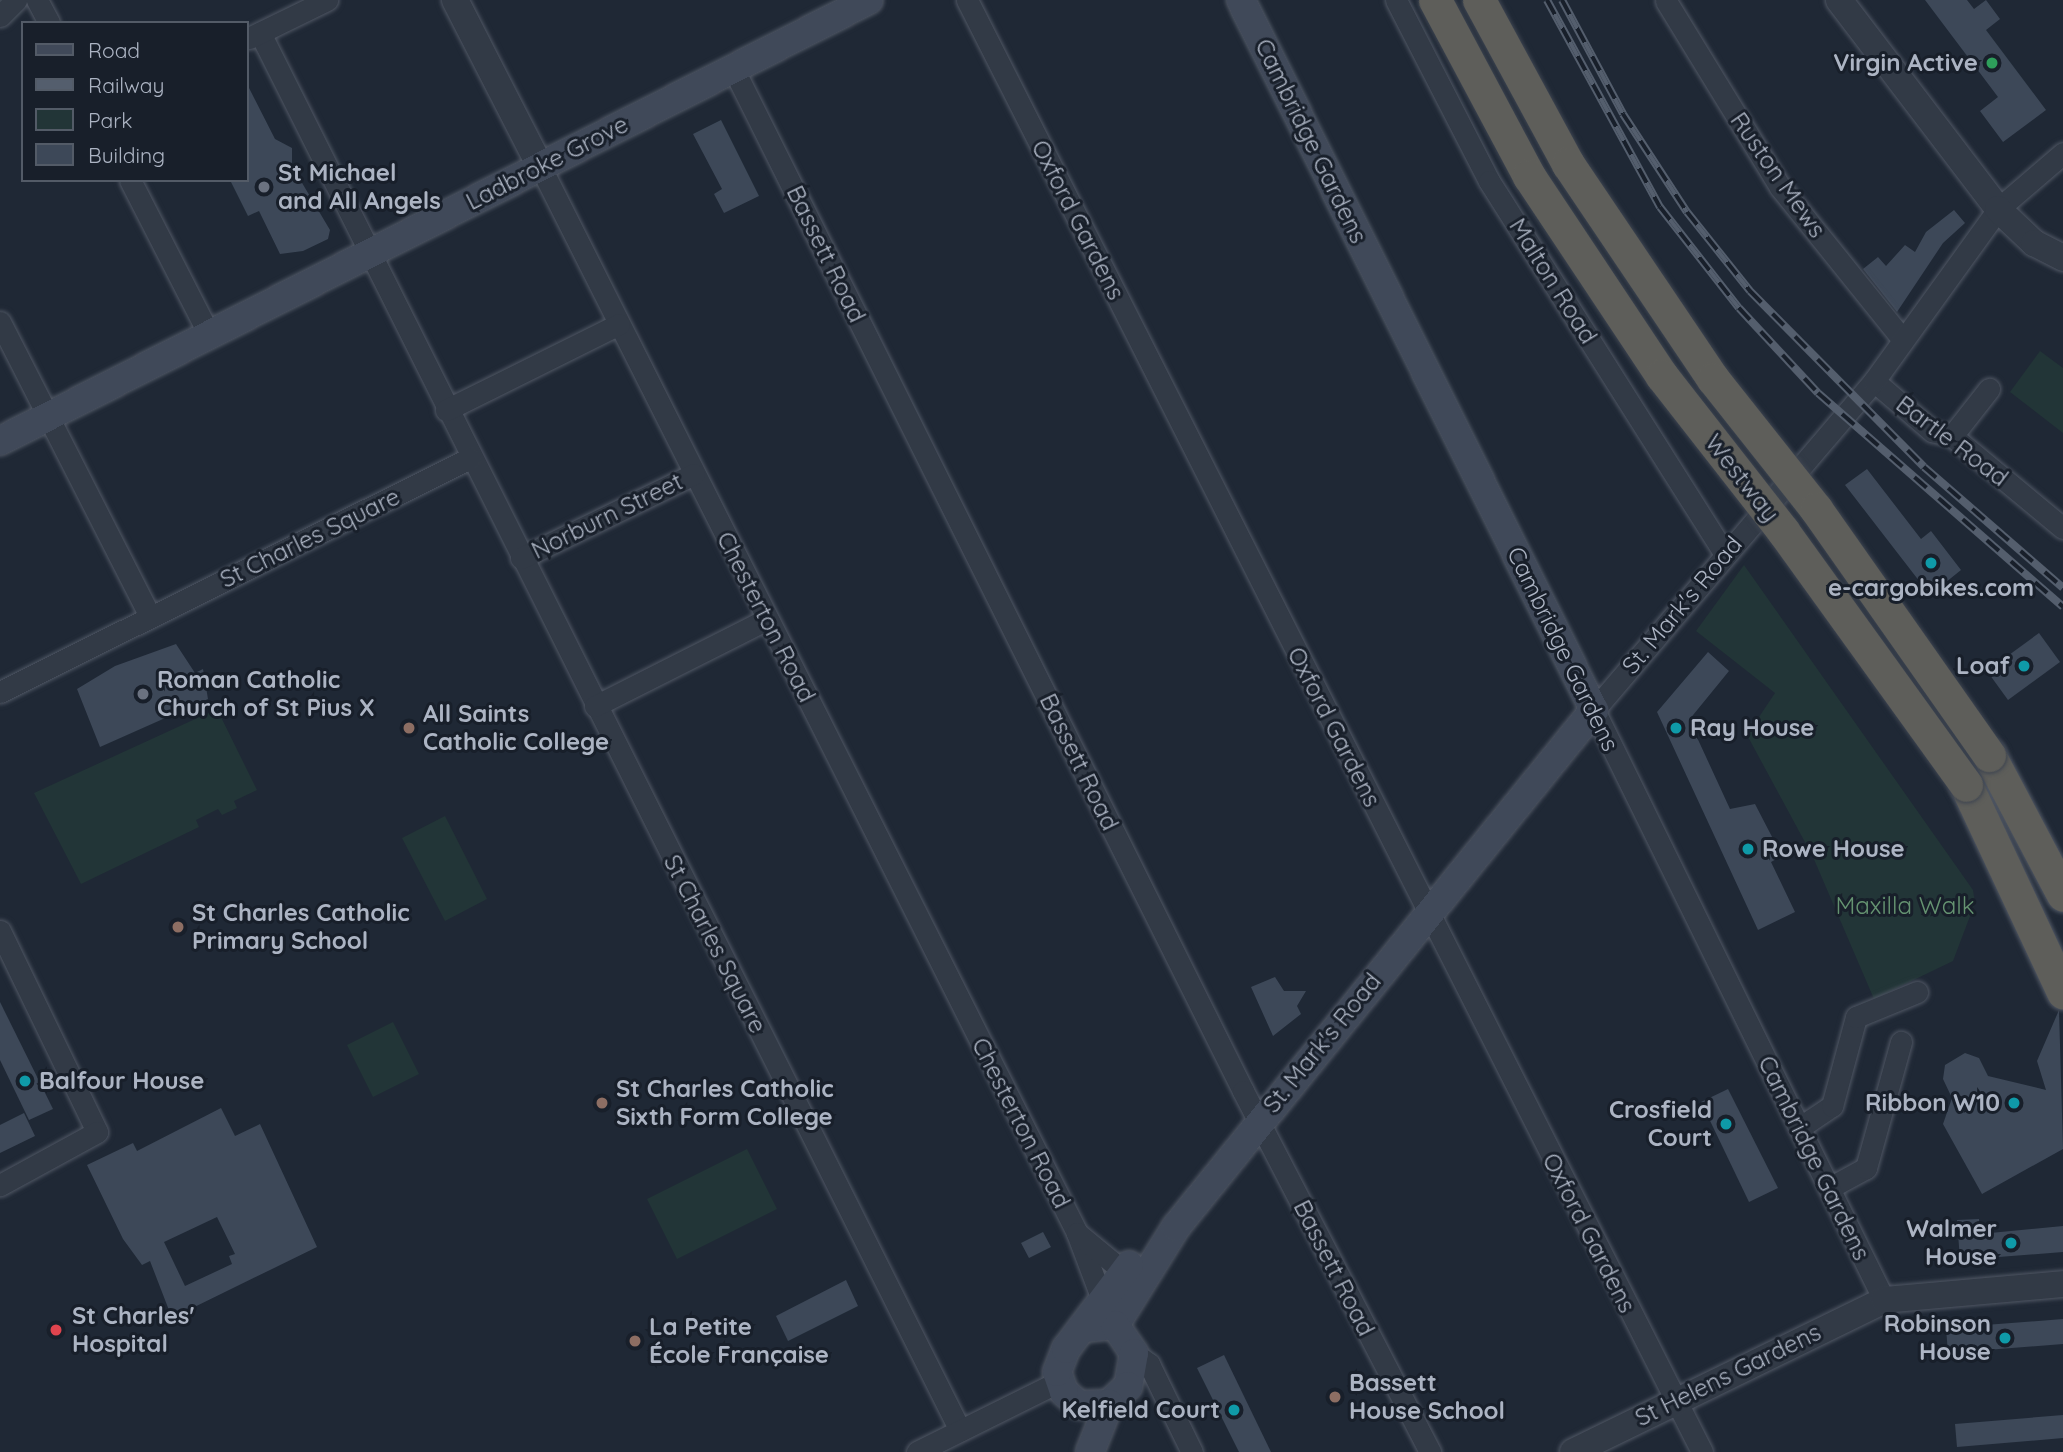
<!DOCTYPE html>
<meta charset="utf-8">
<style>
body{margin:0}
#map{position:relative;width:2063px;height:1452px;overflow:hidden;background:#1f2835;font-family:Quicksand,sans-serif}
div>[style]{position:absolute}
.green>*{inset:0;background:#223537}
.building>*{inset:0;background:#3d4858}
.roads{filter:drop-shadow(0 0 2px #505764) drop-shadow(0 0 2px #505764)}
.minor>*{height:21px;margin:-10.5px;padding:0 10.5px;transform-origin:10.5px;border-radius:10.5px;background:#323a46}
.tertiary>*{height:26px;margin:-13px;padding:0 13px;transform-origin:13px;border-radius:13px;background:#323a46}
.secondary>*{height:28px;margin:-14px;padding:0 14px;transform-origin:14px;border-radius:14px;background:#404959}
.trunk>*{height:33px;margin:-16.5px;padding:0 16.5px;transform-origin:16.5px;border-radius:16.5px;background:#5e5e5a}
.rail>*{height:8px;margin-top:-4px;transform-origin:0;background:repeating-linear-gradient(90deg,#181f2a 0 16px,#545e6d 0 32px);box-sizing:border-box;border-block:2px solid #545e6d}
.bridges{filter:drop-shadow(0 0 2px #3d4450) drop-shadow(0 0 2px #3d4450)}
.trunk-bridge>*{height:33px;margin:-16.5px;padding:0 16.5px;transform-origin:16.5px;border-radius:16.5px;background:#5e5e5a}
.dots>*{width:19px;height:19px;translate:-50% -50%;box-sizing:border-box;border:4px solid #181f2a;border-radius:50%}
span{translate:-50% -50%;white-space:nowrap;text-align:center;line-height:1.15;-webkit-text-stroke:6px #181f2a;paint-order:stroke}
.poi-label{font-size:24px;color:#acb4c3;font-weight:700}
.right{translate:-100% -50%;text-align:right}
.left{translate:0 -50%;text-align:left}
.street-label{font-size:24px;color:#acb4c3}
.park-label{font-size:24px;color:#659371}
.legend{position:absolute;left:21px;top:21px;width:228px;height:161px;box-sizing:border-box;background:#181f2a;border:2px solid #535b67;margin:0;padding:9px 12px;list-style:none;font-size:21px;color:#acb4c3}
.legend li{display:flex;align-items:center;gap:14px;height:35px}
.legend b{width:35px;border:2px solid #535b67}
</style>
<div id="map">
<div class="green">
<i style="clip-path:polygon(2040px 351px,2063px 368px,2063px 433px,2010px 392px)"></i>
<i style="clip-path:polygon(1744px 565px,1973px 890px,1975px 903px,1953px 961px,1874px 999px,1813px 857px,1747px 735px,1775px 693px,1696px 631px)"></i>
<i style="clip-path:polygon(217px 709px,257px 790px,234px 801px,237px 808px,222px 815px,218px 809px,196px 820px,199px 827px,81px 884px,34px 793px)"></i>
<i style="clip-path:polygon(445px 816px,487px 899px,445px 921px,402px 838px)"></i>
<i style="clip-path:polygon(393px 1022px,419px 1074px,373px 1097px,347px 1045px)"></i>
<i style="clip-path:polygon(747px 1149px,777px 1209px,677px 1259px,647px 1199px)"></i>
</div>
<div class="building">
<i style="clip-path:polygon(1925px 0,1967px 0,1974px 9px,1986px 0,2000px 19px,1986px 30px,2046px 110px,2003px 142px,1980px 111px,1998px 97px)"></i>
<i style="clip-path:polygon(247px 84px,275px 139px,292px 148px,292px 166px,330px 230px,328px 239px,303px 251px,280px 254px,259px 211px,248px 216px,230px 180px,247px 180px)"></i>
<i style="clip-path:polygon(721px 120px,759px 196px,724px 213px,714px 194px,722px 189px,693px 134px)"></i>
<i style="clip-path:polygon(1954px 210px,1965px 223px,1943px 243px,1897px 312px,1863px 269px,1878px 257px,1886px 266px,1905px 245px,1915px 252px,1926px 232px)"></i>
<i style="clip-path:polygon(1867px 469px,1921px 539px,1931px 531px,1961px 570px,1930px 595px,1845px 485px)"></i>
<i style="clip-path:polygon(2039px 633px,2060px 662px,2008px 700px,1987px 671px)"></i>
<i style="clip-path:polygon(176px 644px,195px 673px,203px 669px,208px 699px,100px 747px,77px 689px,115px 666px)"></i>
<i style="clip-path:polygon(1708px 652px,1729px 671px,1689px 720px,1730px 809px,1755px 804px,1782px 856px,1771px 862px,1795px 912px,1758px 930px,1657px 712px)"></i>
<i style="clip-path:polygon(1275px 977px,1284px 991px,1306px 991px,1297px 1006px,1301px 1014px,1273px 1036px,1251px 987px)"></i>
<i style="clip-path:polygon(0 1002px,53px 1109px,29px 1120px,0 1060px)"></i>
<i style="clip-path:polygon(2059px 1010px,2063px 1149px,1982px 1194px,1943px 1124px,1952px 1098px,1943px 1079px,1945px 1065px,1965px 1053px,1979px 1058px,1988px 1076px,2046px 1090px,2037px 1061px)"></i>
<i style="clip-path:polygon(1728px 1089px,1778px 1188px,1749px 1202px,1701px 1102px)"></i>
<i style="clip-path:polygon(evenodd,221px 1108px,235px 1136px,260px 1124px,317px 1247px,172px 1318px,150px 1261px,142px 1265px,123px 1239px,87px 1165px,133px 1143px,137px 1151px,221px 1108px,217px 1217px,235px 1254px,229px 1256px,232px 1264px,185px 1286px,164px 1242px,217px 1217px)"></i>
<i style="clip-path:polygon(24px 1113px,35px 1136px,0 1153px,0 1125px)"></i>
<i style="clip-path:polygon(1979px 1219px,1980px 1234px,2063px 1226px,2063px 1252px,1960px 1260px,1957px 1220px)"></i>
<i style="clip-path:polygon(1043px 1232px,1051px 1247px,1029px 1258px,1021px 1243px)"></i>
<i style="clip-path:polygon(846px 1280px,858px 1306px,788px 1341px,776px 1316px)"></i>
<i style="clip-path:polygon(2063px 1319px,2063px 1344px,1948px 1353px,1946px 1328px)"></i>
<i style="clip-path:polygon(1224px 1355px,1271px 1452px,1239px 1452px,1197px 1368px)"></i>
<i style="clip-path:polygon(2063px 1415px,2063px 1438px,1957px 1447px,1955px 1424px)"></i>
</div>
<div class="roads">
<div class="minor">
<i style="left:37px;top:0;width:26px;rotate:62deg"></i>
<i style="left:967px;top:0;width:1627px;rotate:63.15deg"></i>
<i style="left:1396px;top:0;width:203px;rotate:62.8deg"></i>
<i style="left:1489px;top:181px;width:441px;rotate:57.7deg"></i>
<i style="left:1666px;top:1px;width:218px;rotate:58.5deg"></i>
<i style="left:1780px;top:187px;width:196px;rotate:51.2deg"></i>
<i style="left:0;top:16px;width:23px;rotate:-45deg"></i>
<i style="left:260px;top:33px;width:1563px;rotate:63.39deg"></i>
<i style="left:249px;top:38px;width:87px;rotate:-26deg"></i>
<i style="left:733px;top:68px;width:1143px;rotate:63.5deg"></i>
<i style="left:1243px;top:1091px;width:407px;rotate:62.6deg"></i>
<i style="left:540px;top:166px;width:1195px;rotate:63.28deg"></i>
<i style="left:1077px;top:1233px;width:71px;rotate:69.3deg"></i>
<i style="left:130px;top:180px;width:175px;rotate:62.9deg"></i>
<i style="left:0;top:322px;width:331px;rotate:63deg"></i>
<i style="left:1874px;top:381px;width:77px;rotate:40.8deg"></i>
<i style="left:1932px;top:431px;width:21px;rotate:14deg"></i>
<i style="left:1952px;top:436px;width:144px;rotate:39.7deg"></i>
<i style="left:446px;top:410px;width:193px;rotate:-26.4deg"></i>
<i style="left:1952px;top:436px;width:60px;rotate:-51.8deg"></i>
<i style="left:521px;top:558px;width:192px;rotate:-25.9deg"></i>
<i style="left:0;top:692px;width:525px;rotate:-26.47deg"></i>
<i style="left:595px;top:706px;width:193px;rotate:-26.8deg"></i>
<i style="left:0;top:931px;width:223px;rotate:64.2deg"></i>
<i style="left:97px;top:1132px;width:111px;rotate:151.3deg"></i>
<i style="left:1799px;top:1128px;width:40px;rotate:-34deg"></i>
<i style="left:1832px;top:1106px;width:92px;rotate:-74.9deg"></i>
<i style="left:1856px;top:1017px;width:66px;rotate:-22.3deg"></i>
<i style="left:1829px;top:1188px;width:42px;rotate:-28.4deg"></i>
<i style="left:1866px;top:1168px;width:131px;rotate:-74.5deg"></i>
<i style="left:1077px;top:1233px;width:60px;rotate:39.6deg"></i>
<i style="left:1884px;top:1300px;width:657px;rotate:-116.18deg"></i>
<i style="left:1594px;top:710px;width:432px;rotate:-49.6deg"></i>
<i style="left:1874px;top:381px;width:212px;rotate:-54.2deg"></i>
<i style="left:1998px;top:209px;width:86px;rotate:-40.7deg"></i>
<i style="left:1134px;top:1353px;width:19px;rotate:36deg"></i>
<i style="left:1149px;top:1364px;width:98px;rotate:64deg"></i>
<i style="left:917px;top:1452px;width:157px;rotate:-26.4deg"></i>
</div>
<div class="tertiary">
<i style="left:455px;top:0;width:186px;rotate:62.9deg"></i>
<i style="left:1839px;top:0;width:263px;rotate:52.7deg"></i>
<i style="left:1998px;top:209px;width:50px;rotate:43.4deg"></i>
<i style="left:2034px;top:243px;width:33px;rotate:27deg"></i>
<i style="left:1573px;top:1452px;width:346px;rotate:-26deg"></i>
<i style="left:1884px;top:1300px;width:180px;rotate:-5.1deg"></i>
</div>
<div class="secondary">
<i style="left:0;top:441px;width:974px;rotate:-26.91deg"></i>
<i style="left:1115px;top:1325px;width:115px;rotate:-58.1deg"></i>
<i style="left:1176px;top:1227px;width:665px;rotate:-51.04deg"></i>
<i style="left:1594px;top:710px;width:793px;rotate:-116.44deg"></i>
<i style="left:1085px;top:1328px;width:30px;rotate:-6deg"></i>
<i style="left:1115px;top:1325px;width:34px;rotate:56deg"></i>
<i style="left:1134px;top:1353px;width:34px;rotate:100deg"></i>
<i style="left:1128px;top:1386px;width:26px;rotate:137deg"></i>
<i style="left:1109px;top:1404px;width:30px;rotate:178deg"></i>
<i style="left:1079px;top:1405px;width:20px;rotate:-139deg"></i>
<i style="left:1064px;top:1392px;width:21px;rotate:-109deg"></i>
<i style="left:1057px;top:1372px;width:25px;rotate:-69deg"></i>
<i style="left:1066px;top:1349px;width:105px;rotate:-53.1deg"></i>
<i style="left:1090px;top:1452px;width:52px;rotate:-68.4deg"></i>
</div>
<div class="trunk">
<i style="left:1989px;top:755px;width:158px;rotate:62.1deg"></i>
<i style="left:1966px;top:785px;width:229px;rotate:64.9deg"></i>
</div>
</div>
<div class="rail">
<i style="left:1547px;top:0;width:236px;rotate:61.4deg"></i>
<i style="left:1660px;top:207px;width:128px;rotate:52deg"></i>
<i style="left:1739px;top:308px;width:116px;rotate:47.1deg"></i>
<i style="left:1818px;top:393px;width:325px;rotate:41.1deg"></i>
<i style="left:1562px;top:0;width:129px;rotate:61.8deg"></i>
<i style="left:1623px;top:114px;width:117px;rotate:56.9deg"></i>
<i style="left:1687px;top:212px;width:101px;rotate:51.4deg"></i>
<i style="left:1750px;top:291px;width:247px;rotate:45.3deg"></i>
<i style="left:1924px;top:467px;width:184px;rotate:41deg"></i>
</div>
<div class="bridges">
<div class="trunk-bridge">
<i style="left:1435px;top:0;width:200px;rotate:61.9deg"></i>
<i style="left:1529px;top:176px;width:240px;rotate:56.4deg"></i>
<i style="left:1662px;top:376px;width:197px;rotate:52deg"></i>
<i style="left:1783px;top:531px;width:313px;rotate:54.2deg"></i>
<i style="left:1479px;top:0;width:187px;rotate:61.5deg"></i>
<i style="left:1568px;top:164px;width:259px;rotate:56deg"></i>
<i style="left:1713px;top:379px;width:166px;rotate:51.6deg"></i>
<i style="left:1816px;top:509px;width:301px;rotate:54.9deg"></i>
</div>
</div>
<div class="dots">
<i style="left:1992px;top:63px;background:#2e9e5b"></i>
<i style="left:264px;top:187px;background:#6b7280"></i>
<i style="left:1931px;top:563px;background:#0f9aa8"></i>
<i style="left:2024px;top:666px;background:#0f9aa8"></i>
<i style="left:143px;top:694px;background:#6b7280"></i>
<i style="left:409px;top:728px;background:#8d6e63"></i>
<i style="left:1676px;top:728px;background:#0f9aa8"></i>
<i style="left:1748px;top:849px;background:#0f9aa8"></i>
<i style="left:178px;top:927px;background:#8d6e63"></i>
<i style="left:25px;top:1081px;background:#0f9aa8"></i>
<i style="left:602px;top:1103px;background:#8d6e63"></i>
<i style="left:2014px;top:1103px;background:#0f9aa8"></i>
<i style="left:1726px;top:1124px;background:#0f9aa8"></i>
<i style="left:2011px;top:1243px;background:#0f9aa8"></i>
<i style="left:56px;top:1330px;background:#e0444e"></i>
<i style="left:2005px;top:1338px;background:#0f9aa8"></i>
<i style="left:635px;top:1341px;background:#8d6e63"></i>
<i style="left:1335px;top:1397px;background:#8d6e63"></i>
<i style="left:1234px;top:1410px;background:#0f9aa8"></i>
</div>
<div class="poi-label">
<span class="right" style="left:1978px;top:63px">Virgin Active</span>
<span class="left" style="left:278px;top:187px">St Michael<br>and All Angels</span>
<span style="left:1931px;top:588px">e-cargobikes.com</span>
<span class="right" style="left:2010px;top:666px">Loaf</span>
<span class="left" style="left:157px;top:694px">Roman Catholic<br>Church of St Pius X</span>
<span class="left" style="left:423px;top:728px">All Saints<br>Catholic College</span>
<span class="left" style="left:1690px;top:728px">Ray House</span>
<span class="left" style="left:1762px;top:849px">Rowe House</span>
<span class="left" style="left:192px;top:927px">St Charles Catholic<br>Primary School</span>
<span class="left" style="left:39px;top:1081px">Balfour House</span>
<span class="left" style="left:616px;top:1103px">St Charles Catholic<br>Sixth Form College</span>
<span class="right" style="left:2000px;top:1103px">Ribbon W10</span>
<span class="right" style="left:1712px;top:1124px">Crosfield<br>Court</span>
<span class="right" style="left:1997px;top:1243px">Walmer<br>House</span>
<span class="left" style="left:72px;top:1330px">St Charles'<br>Hospital</span>
<span class="right" style="left:1991px;top:1338px">Robinson<br>House</span>
<span class="left" style="left:649px;top:1341px">La Petite<br>École Française</span>
<span class="left" style="left:1349px;top:1397px">Bassett<br>House School</span>
<span class="right" style="left:1220px;top:1410px">Kelfield Court</span>
</div>
<div class="street-label">
<span style="left:1311px;top:141px;rotate:64deg">Cambridge Gardens</span>
<span style="left:547px;top:163px;rotate:-27deg">Ladbroke Grove</span>
<span style="left:1778px;top:175px;rotate:55deg">Ruston Mews</span>
<span style="left:1078px;top:220px;rotate:63deg">Oxford Gardens</span>
<span style="left:826px;top:254px;rotate:64deg">Bassett Road</span>
<span style="left:1553px;top:281px;rotate:58deg">Malton Road</span>
<span style="left:1952px;top:441px;rotate:37deg">Bartle Road</span>
<span style="left:1742px;top:478px;rotate:52deg">Westway</span>
<span style="left:607px;top:516px;rotate:-26deg">Norburn Street</span>
<span style="left:310px;top:538px;rotate:-26deg">St Charles Square</span>
<span style="left:1682px;top:605px;rotate:-50deg">St. Mark's Road</span>
<span style="left:766px;top:617px;rotate:63deg">Chesterton Road</span>
<span style="left:1563px;top:649px;rotate:64deg">Cambridge Gardens</span>
<span style="left:1334px;top:727px;rotate:63deg">Oxford Gardens</span>
<span style="left:1079px;top:762px;rotate:64deg">Bassett Road</span>
<span style="left:715px;top:944px;rotate:63deg">St Charles Square</span>
<span style="left:1322px;top:1043px;rotate:-51deg">St. Mark's Road</span>
<span style="left:1021px;top:1123px;rotate:63deg">Chesterton Road</span>
<span style="left:1814px;top:1158px;rotate:64deg">Cambridge Gardens</span>
<span style="left:1589px;top:1233px;rotate:63deg">Oxford Gardens</span>
<span style="left:1334px;top:1268px;rotate:63deg">Bassett Road</span>
<span style="left:1728px;top:1375px;rotate:-26deg">St Helens Gardens</span>
</div>
<div class="park-label">
<span style="left:1905px;top:906px">Maxilla Walk</span>
</div>
<ul class="legend">
<li><b style="height:9px;background:#404959"></b>Road</li>
<li><b style="height:9px;background:#545e6d"></b>Railway</li>
<li><b style="height:19px;background:#223537"></b>Park</li>
<li><b style="height:19px;background:#3d4858"></b>Building</li>
</ul>
</div>
